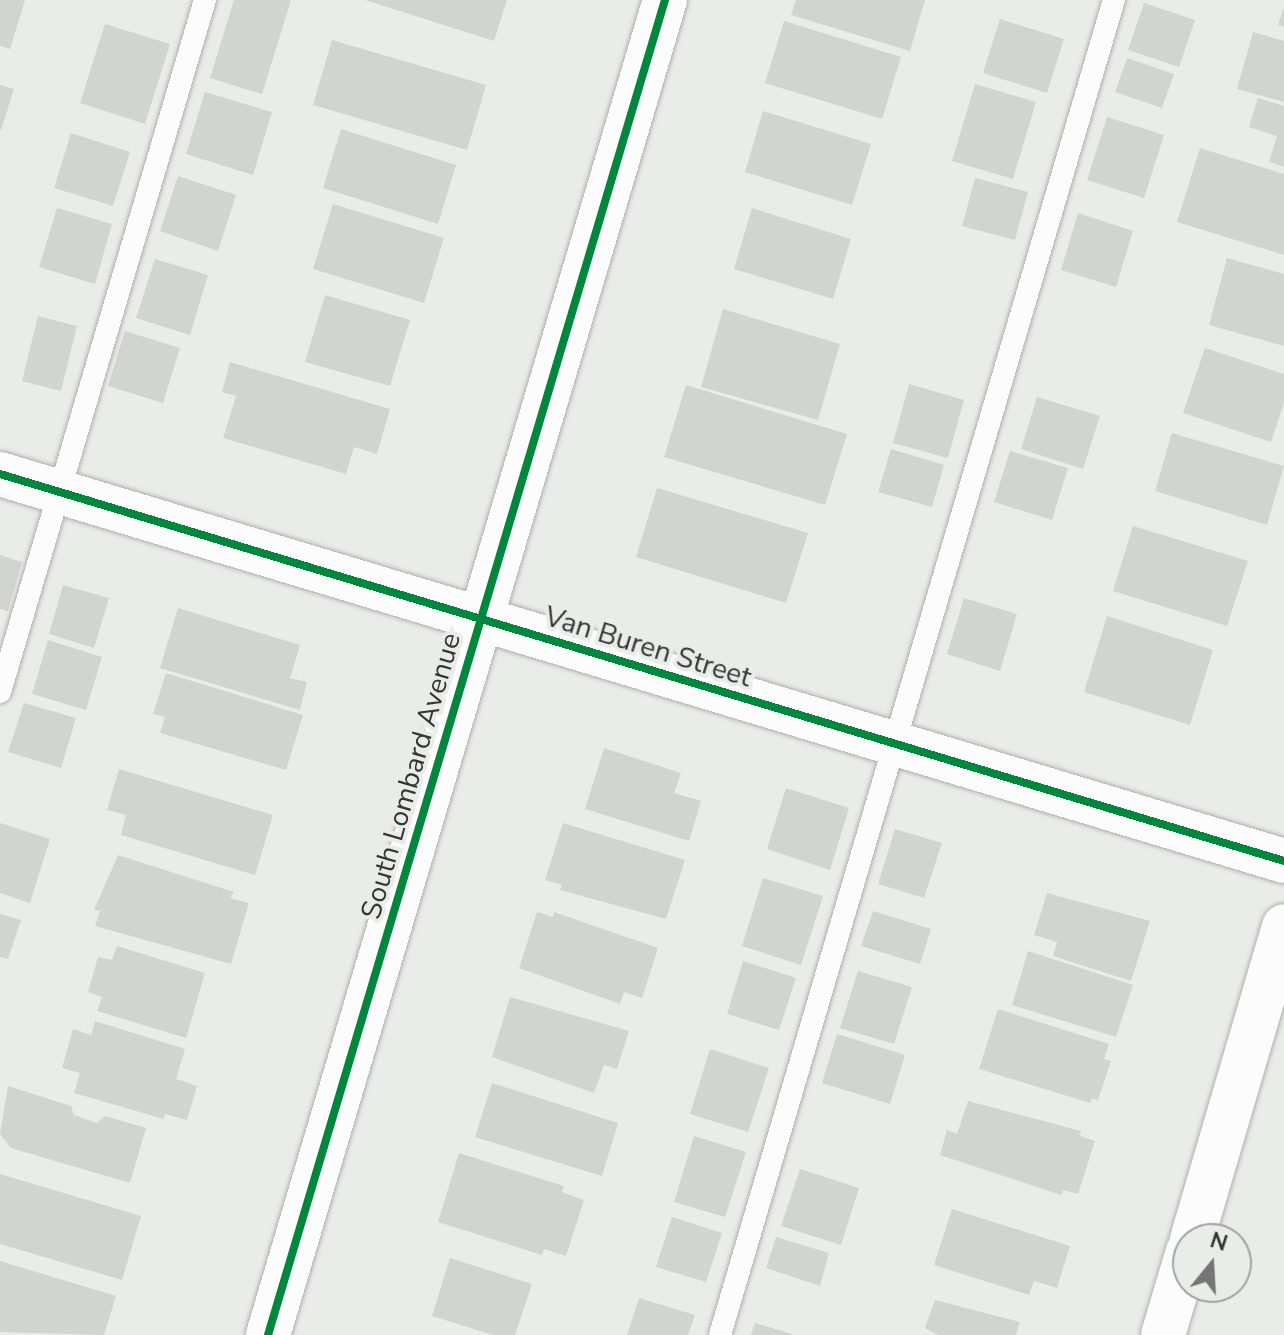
<!DOCTYPE html>
<style>
body{margin:0}
#map{position:relative;width:1284px;height:1335px;overflow:hidden;background:#eaecea;font-family:"Nunito Sans",sans-serif}
div>[style]{position:absolute}
.building>*{inset:0;background:#d2d4d2}
.roads{filter:drop-shadow(0 0 2px #aeb0ae) drop-shadow(0 0 2px #aeb0ae)}
.service>*{height:22px;margin:-11px;padding:0 11px;transform-origin:11px;border-radius:11px;background:#fcfcfc}
.minor>*{height:44px;margin:-22px;padding:0 22px;transform-origin:22px;border-radius:22px;background:#fcfcfc}
.cycleway>*{height:8px;margin:-4px;padding:0 4px;transform-origin:4px;border-radius:4px;background:#00873e}
span{translate:-50% -50%;white-space:nowrap;text-align:center;line-height:1.15;-webkit-text-stroke:8px #e9ede9;paint-order:stroke}
.street-label{font-size:28px;color:#343534}
.north{position:absolute;left:1172px;top:1223px;width:80px;height:80px;box-sizing:border-box;background:#e9ede9;border:2px solid #a1a3a1;border-radius:50%;rotate:18deg;font-size:22px;font-weight:700;line-height:32px;text-align:center;color:#343534}
.north::after{content:'';display:block;margin:auto;width:28px;height:36px;background:#747574;clip-path:polygon(50% 0,100% 100%,50% 72%,0 100%)}
</style>
<div id="map">
<div class="building">
<i style="clip-path:polygon(0 0,25px 0,10px 49px,0 46px)"></i>
<i style="clip-path:polygon(234px 0,291px 0,262px 94px,210px 78px)"></i>
<i style="clip-path:polygon(365px 0,507px 0,494px 41px)"></i>
<i style="clip-path:polygon(796px 0,925px 0,910px 51px,791px 15px)"></i>
<i style="clip-path:polygon(1144px 3px,1195px 20px,1179px 67px,1128px 50px)"></i>
<i style="clip-path:polygon(1284px 7px,1284px 27px,1278px 25px)"></i>
<i style="clip-path:polygon(1000px 19px,1064px 39px,1047px 93px,983px 73px)"></i>
<i style="clip-path:polygon(784px 21px,901px 57px,882px 119px,765px 83px)"></i>
<i style="clip-path:polygon(105px 24px,170px 44px,145px 124px,80px 103px)"></i>
<i style="clip-path:polygon(1253px 32px,1284px 41px,1284px 102px,1237px 89px)"></i>
<i style="clip-path:polygon(332px 40px,486px 85px,467px 150px,313px 105px)"></i>
<i style="clip-path:polygon(1127px 58px,1174px 74px,1162px 108px,1115px 92px)"></i>
<i style="clip-path:polygon(975px 84px,1036px 102px,1013px 179px,952px 161px)"></i>
<i style="clip-path:polygon(0 85px,14px 89px,1px 130px,0 130px)"></i>
<i style="clip-path:polygon(205px 92px,272px 112px,253px 175px,186px 154px)"></i>
<i style="clip-path:polygon(1258px 98px,1284px 106px,1284px 167px,1269px 162px,1277px 136px,1249px 127px)"></i>
<i style="clip-path:polygon(763px 111px,871px 144px,852px 205px,745px 172px)"></i>
<i style="clip-path:polygon(1107px 117px,1164px 135px,1144px 198px,1087px 180px)"></i>
<i style="clip-path:polygon(341px 129px,456px 165px,438px 224px,323px 188px)"></i>
<i style="clip-path:polygon(71px 133px,130px 152px,113px 206px,54px 188px)"></i>
<i style="clip-path:polygon(1200px 148px,1284px 174px,1284px 255px,1177px 222px)"></i>
<i style="clip-path:polygon(178px 176px,236px 195px,218px 251px,160px 231px)"></i>
<i style="clip-path:polygon(975px 178px,1028px 192px,1015px 240px,962px 226px)"></i>
<i style="clip-path:polygon(333px 204px,444px 238px,424px 303px,313px 269px)"></i>
<i style="clip-path:polygon(57px 208px,112px 224px,95px 284px,39px 267px)"></i>
<i style="clip-path:polygon(752px 208px,851px 239px,833px 299px,734px 269px)"></i>
<i style="clip-path:polygon(1078px 213px,1133px 231px,1116px 287px,1061px 270px)"></i>
<i style="clip-path:polygon(1227px 258px,1284px 274px,1284px 346px,1209px 325px)"></i>
<i style="clip-path:polygon(155px 259px,208px 275px,190px 335px,136px 318px)"></i>
<i style="clip-path:polygon(325px 295px,410px 320px,390px 386px,305px 362px)"></i>
<i style="clip-path:polygon(723px 309px,840px 344px,818px 420px,701px 387px)"></i>
<i style="clip-path:polygon(38px 316px,77px 326px,61px 391px,22px 381px)"></i>
<i style="clip-path:polygon(125px 331px,180px 348px,163px 403px,108px 386px)"></i>
<i style="clip-path:polygon(1205px 348px,1284px 374px,1284px 403px,1271px 442px,1183px 413px)"></i>
<i style="clip-path:polygon(230px 362px,390px 409px,377px 454px,354px 447px,346px 474px,223px 438px,236px 396px,222px 392px)"></i>
<i style="clip-path:polygon(909px 384px,964px 400px,948px 458px,893px 443px)"></i>
<i style="clip-path:polygon(686px 385px,847px 434px,825px 505px,664px 457px)"></i>
<i style="clip-path:polygon(1037px 397px,1100px 416px,1083px 469px,1021px 449px)"></i>
<i style="clip-path:polygon(1172px 433px,1284px 466px,1267px 525px,1155px 491px)"></i>
<i style="clip-path:polygon(891px 449px,944px 465px,932px 507px,878px 492px)"></i>
<i style="clip-path:polygon(1010px 451px,1068px 468px,1052px 520px,994px 502px)"></i>
<i style="clip-path:polygon(657px 488px,808px 533px,786px 603px,636px 557px)"></i>
<i style="clip-path:polygon(1133px 526px,1248px 561px,1227px 626px,1113px 591px)"></i>
<i style="clip-path:polygon(0 555px,22px 562px,8px 611px,0 609px)"></i>
<i style="clip-path:polygon(63px 585px,109px 598px,94px 648px,49px 634px)"></i>
<i style="clip-path:polygon(964px 598px,1017px 614px,1000px 671px,947px 654px)"></i>
<i style="clip-path:polygon(178px 608px,300px 645px,290px 678px,307px 682px,300px 710px,160px 668px)"></i>
<i style="clip-path:polygon(1107px 616px,1213px 650px,1190px 725px,1084px 692px)"></i>
<i style="clip-path:polygon(48px 640px,102px 657px,86px 710px,32px 694px)"></i>
<i style="clip-path:polygon(166px 673px,303px 715px,286px 770px,160px 733px,165px 717px,153px 714px)"></i>
<i style="clip-path:polygon(24px 703px,76px 718px,61px 768px,8px 752px)"></i>
<i style="clip-path:polygon(604px 748px,681px 773px,674px 793px,701px 801px,689px 841px,585px 809px)"></i>
<i style="clip-path:polygon(119px 769px,273px 815px,255px 875px,121px 835px,126px 815px,107px 810px)"></i>
<i style="clip-path:polygon(786px 788px,849px 808px,830px 870px,767px 849px)"></i>
<i style="clip-path:polygon(0 823px,50px 839px,30px 903px,0 893px)"></i>
<i style="clip-path:polygon(563px 823px,685px 860px,666px 919px,560px 890px,562px 885px,545px 880px)"></i>
<i style="clip-path:polygon(895px 829px,942px 843px,924px 898px,878px 884px)"></i>
<i style="clip-path:polygon(118px 855px,234px 892px,230px 898px,249px 903px,231px 964px,95px 926px,100px 911px,94px 910px)"></i>
<i style="clip-path:polygon(763px 878px,823px 896px,801px 965px,742px 946px)"></i>
<i style="clip-path:polygon(1047px 893px,1150px 921px,1131px 981px,1053px 956px,1057px 942px,1034px 935px)"></i>
<i style="clip-path:polygon(873px 911px,931px 929px,920px 964px,861px 946px)"></i>
<i style="clip-path:polygon(537px 912px,553px 917px,554px 912px,658px 948px,642px 998px,624px 992px,620px 1004px,519px 968px)"></i>
<i style="clip-path:polygon(0 914px,21px 920px,8px 959px,0 957px)"></i>
<i style="clip-path:polygon(117px 946px,205px 973px,186px 1038px,97px 1011px,102px 997px,88px 992px,98px 957px,112px 960px)"></i>
<i style="clip-path:polygon(1028px 951px,1133px 985px,1116px 1037px,1012px 1005px)"></i>
<i style="clip-path:polygon(743px 961px,796px 978px,779px 1030px,727px 1014px)"></i>
<i style="clip-path:polygon(858px 971px,912px 987px,894px 1044px,840px 1028px)"></i>
<i style="clip-path:polygon(510px 997px,629px 1031px,617px 1069px,604px 1065px,594px 1093px,492px 1057px)"></i>
<i style="clip-path:polygon(998px 1009px,1109px 1044px,1104px 1059px,1111px 1061px,1098px 1100px,1092px 1098px,1090px 1103px,979px 1069px)"></i>
<i style="clip-path:polygon(95px 1021px,185px 1049px,176px 1079px,197px 1086px,187px 1120px,165px 1114px,164px 1119px,74px 1093px,80px 1073px,62px 1068px,73px 1029px,91px 1035px)"></i>
<i style="clip-path:polygon(837px 1034px,905px 1055px,890px 1104px,822px 1083px)"></i>
<i style="clip-path:polygon(710px 1049px,769px 1068px,748px 1132px,690px 1114px)"></i>
<i style="clip-path:polygon(492px 1083px,618px 1123px,602px 1176px,475px 1137px)"></i>
<i style="clip-path:polygon(8px 1086px,71px 1106px,74px 1115px,97px 1123px,105px 1116px,146px 1128px,130px 1183px,11px 1148px,0 1134px)"></i>
<i style="clip-path:polygon(968px 1101px,1081px 1131px,1080px 1136px,1095px 1141px,1078px 1194px,1063px 1190px,1061px 1195px,940px 1155px,947px 1130px,957px 1134px)"></i>
<i style="clip-path:polygon(694px 1136px,746px 1152px,725px 1217px,674px 1202px)"></i>
<i style="clip-path:polygon(459px 1153px,564px 1186px,562px 1192px,584px 1200px,566px 1256px,544px 1249px,542px 1255px,438px 1222px)"></i>
<i style="clip-path:polygon(800px 1169px,859px 1188px,841px 1245px,781px 1226px)"></i>
<i style="clip-path:polygon(0 1174px,141px 1216px,122px 1280px,0 1244px)"></i>
<i style="clip-path:polygon(952px 1209px,1070px 1246px,1057px 1288px,1034px 1281px,1029px 1295px,934px 1265px)"></i>
<i style="clip-path:polygon(672px 1217px,722px 1233px,706px 1282px,656px 1267px)"></i>
<i style="clip-path:polygon(776px 1237px,829px 1253px,820px 1286px,766px 1268px)"></i>
<i style="clip-path:polygon(450px 1258px,532px 1284px,515px 1335px,493px 1335px,432px 1316px)"></i>
<i style="clip-path:polygon(0 1261px,116px 1296px,104px 1335px,0 1332px)"></i>
<i style="clip-path:polygon(639px 1298px,695px 1315px,688px 1335px,627px 1335px)"></i>
<i style="clip-path:polygon(935px 1300px,1020px 1322px,1016px 1335px,938px 1335px,925px 1328px)"></i>
<i style="clip-path:polygon(755px 1323px,792px 1334px,791px 1335px,751px 1335px)"></i>
</div>
<div class="roads">
<div class="service">
<i style="left:0;top:692px;width:722px;rotate:-73.5deg"></i>
<i style="left:720px;top:1335px;width:1392px;rotate:-73.56deg"></i>
</div>
<div class="minor">
<i style="left:0;top:474px;width:1341px;rotate:16.77deg"></i>
<i style="left:1192px;top:1239px;width:326px;rotate:-73.6deg"></i>
<i style="left:268px;top:1335px;width:1393px;rotate:-73.44deg"></i>
<i style="left:1163px;top:1335px;width:88px;rotate:-73.4deg"></i>
</div>
</div>
<div class="cycleway">
<i style="left:0;top:474px;width:1341px;rotate:16.77deg"></i>
<i style="left:268px;top:1335px;width:1393px;rotate:-73.44deg"></i>
</div>
<div class="street-label">
<span style="left:648px;top:647px;rotate:17deg">Van Buren Street</span>
<span style="left:411px;top:776px;rotate:-74deg">South Lombard Avenue</span>
</div>
<div class="north">N</div>
</div>
